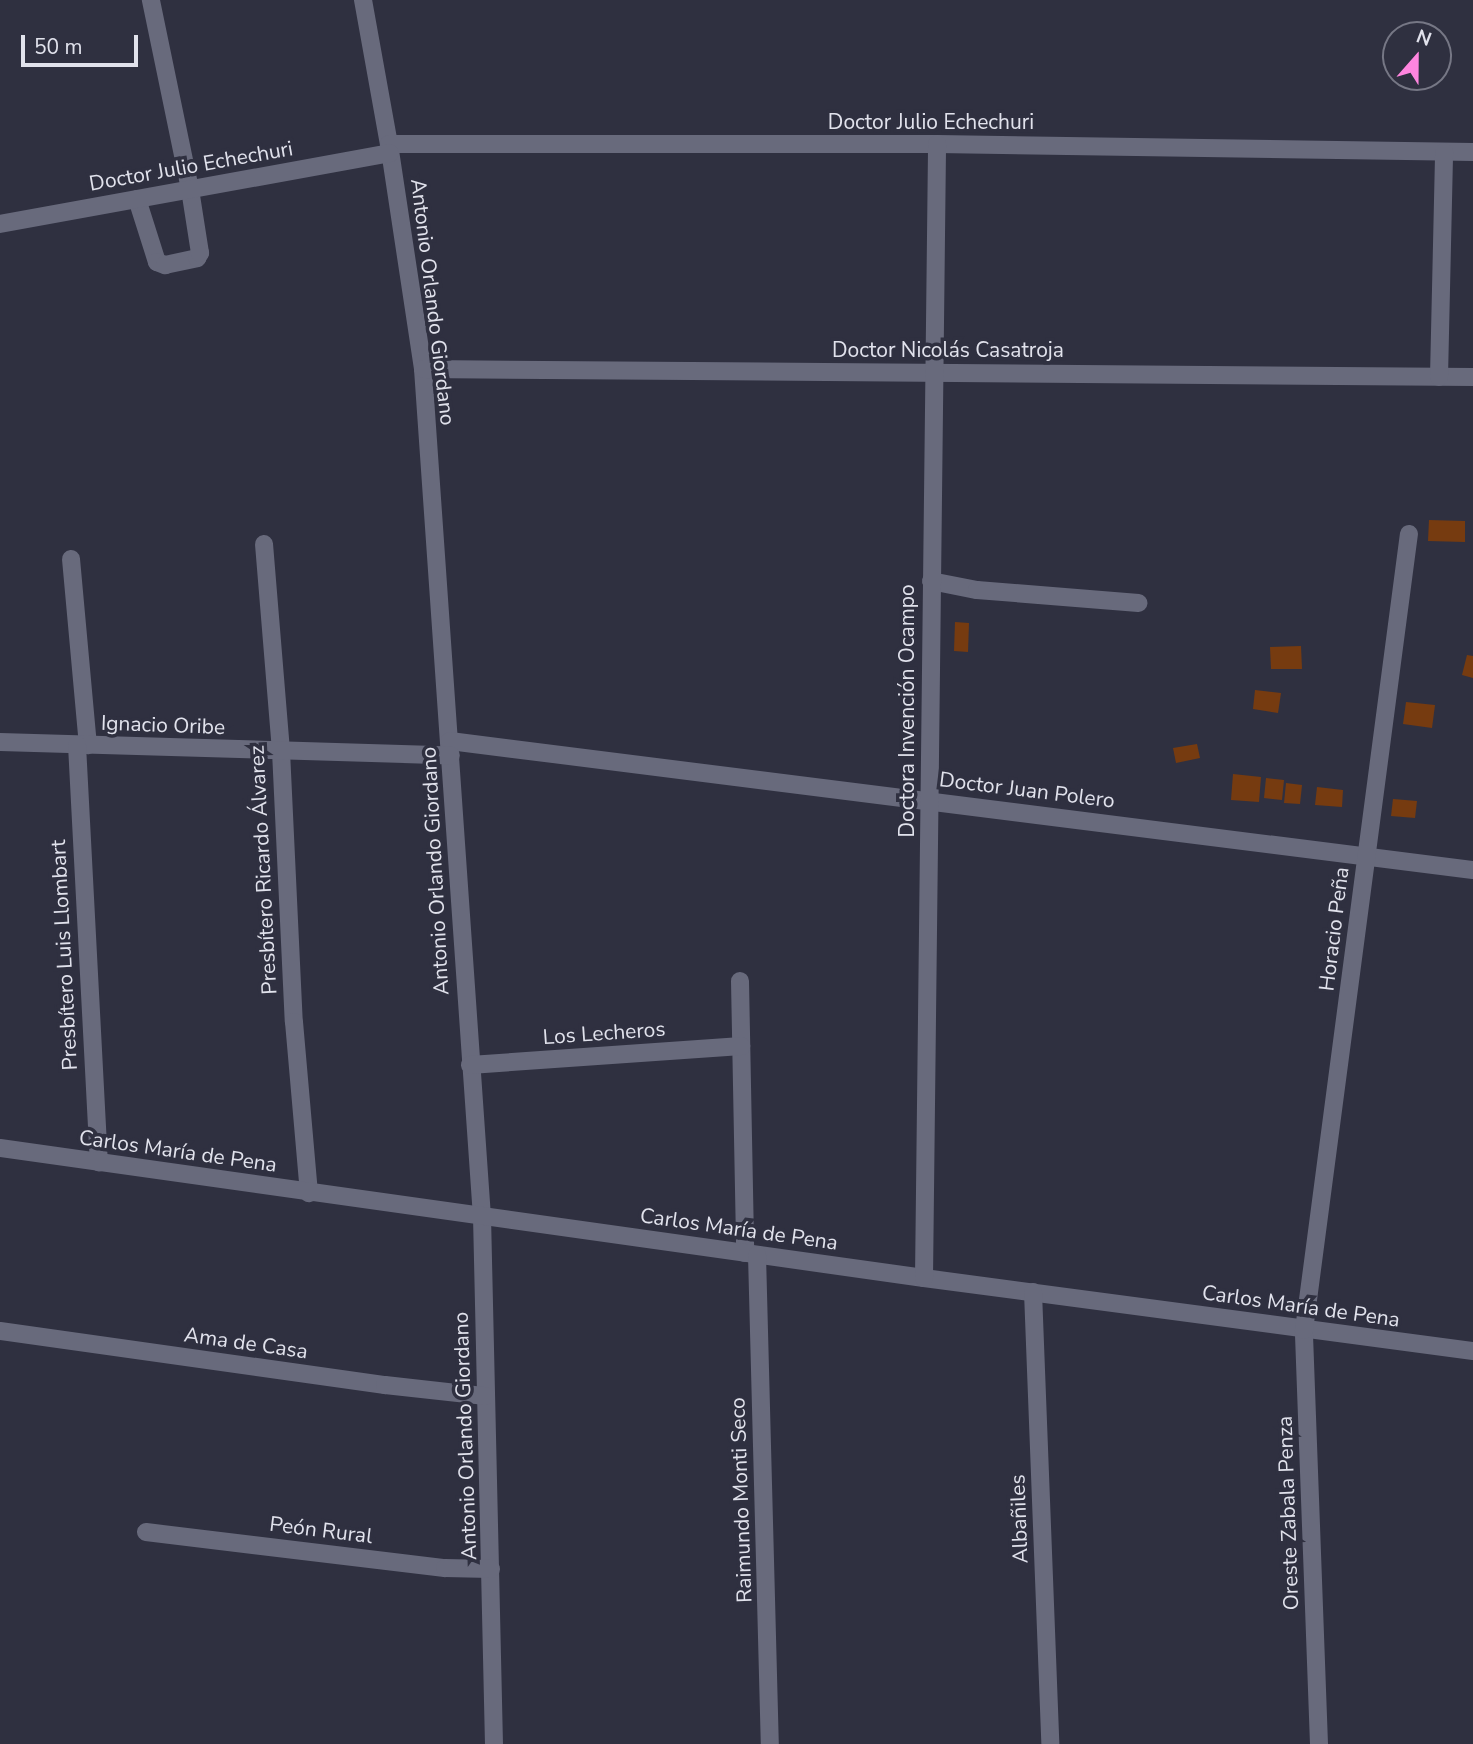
<!DOCTYPE html>
<meta charset="utf-8">
<style>
body{margin:0}
#map{position:relative;width:1473px;height:1744px;overflow:hidden;background:#2f3040;font-family:"Nunito Sans",sans-serif}
div>[style]{position:absolute}
.building>*{inset:0;background:#763b10}
.minor>*{height:18px;margin:-9px;padding:0 9px;transform-origin:9px;border-radius:9px;background:#686a7c}
span{translate:-50% -50%;white-space:nowrap;text-align:center;line-height:1.15;-webkit-text-stroke:7px #2f3040;paint-order:stroke}
.street-label{font-size:21px;color:#e1e2ec}
.north{position:absolute;left:1382px;top:21px;width:70px;height:70px;box-sizing:border-box;background:#2f3040;border:2px solid #767785;border-radius:50%;rotate:21deg;font-size:19px;font-weight:700;line-height:28px;text-align:center;color:#e1e2ec}
.north::after{content:'';display:block;margin:auto;width:24px;height:32px;background:#ff85df;clip-path:polygon(50% 0,100% 100%,50% 72%,0 100%)}
.scale{position:absolute;left:21px;top:35px;width:117px;height:32px;box-sizing:border-box;border:4px solid #e1e2ec;border-top:0;padding-left:9px;font-size:21px;line-height:24px;white-space:nowrap;color:#e1e2ec;-webkit-text-stroke:5px #2f3040;paint-order:stroke}
</style>
<div id="map">
<div class="building">
<i style="clip-path:polygon(1429px 520px,1465px 521px,1465px 542px,1428px 541px)"></i>
<i style="clip-path:polygon(955px 622px,969px 623px,968px 652px,954px 651px)"></i>
<i style="clip-path:polygon(1301px 646px,1302px 669px,1271px 669px,1270px 647px)"></i>
<i style="clip-path:polygon(1467px 655px,1473px 656px,1473px 678px,1462px 675px)"></i>
<i style="clip-path:polygon(1255px 690px,1281px 693px,1278px 713px,1253px 709px)"></i>
<i style="clip-path:polygon(1406px 702px,1435px 705px,1432px 728px,1403px 724px)"></i>
<i style="clip-path:polygon(1197px 744px,1200px 758px,1176px 763px,1173px 748px)"></i>
<i style="clip-path:polygon(1233px 774px,1261px 777px,1259px 802px,1231px 800px)"></i>
<i style="clip-path:polygon(1266px 778px,1284px 780px,1282px 800px,1264px 798px)"></i>
<i style="clip-path:polygon(1286px 783px,1302px 785px,1300px 804px,1284px 803px)"></i>
<i style="clip-path:polygon(1317px 787px,1343px 790px,1342px 807px,1315px 805px)"></i>
<i style="clip-path:polygon(1393px 799px,1417px 801px,1415px 818px,1391px 816px)"></i>
</div>
<div class="minor">
<i style="left:363px;top:0;width:146px;rotate:79.8deg"></i>
<i style="left:389px;top:144px;width:228px;rotate:81.4deg"></i>
<i style="left:423px;top:369px;width:849px;rotate:86.02deg"></i>
<i style="left:482px;top:1216px;width:528px;rotate:88.7deg"></i>
<i style="left:389px;top:144px;width:548px"></i>
<i style="left:937px;top:144px;width:536px;rotate:0.86deg"></i>
<i style="left:137px;top:199px;width:66px;rotate:72.4deg"></i>
<i style="left:157px;top:262px;width:9px;rotate:21deg"></i>
<i style="left:165px;top:265px;width:33px;rotate:-12deg"></i>
<i style="left:197px;top:258px;width:6px;rotate:-59deg"></i>
<i style="left:200px;top:253px;width:65px;rotate:-98.9deg"></i>
<i style="left:190px;top:189px;width:193px;rotate:-101.7deg"></i>
<i style="left:0;top:224px;width:396px;rotate:-10.3deg"></i>
<i style="left:423px;top:369px;width:1050px;rotate:0.44deg"></i>
<i style="left:1439px;top:377px;width:225px;rotate:-88.7deg"></i>
<i style="left:264px;top:544px;width:208px;rotate:85.3deg"></i>
<i style="left:281px;top:751px;width:271px;rotate:87.3deg"></i>
<i style="left:294px;top:1022px;width:172px;rotate:85deg"></i>
<i style="left:71px;top:559px;width:187px;rotate:84.8deg"></i>
<i style="left:931px;top:581px;width:47px;rotate:11.1deg"></i>
<i style="left:977px;top:590px;width:162px;rotate:4.6deg"></i>
<i style="left:450px;top:741px;width:1031px;rotate:7.19deg"></i>
<i style="left:0;top:742px;width:451px;rotate:1.7deg"></i>
<i style="left:77px;top:745px;width:418px;rotate:87deg"></i>
<i style="left:740px;top:981px;width:272px;rotate:88.9deg"></i>
<i style="left:470px;top:1065px;width:272px;rotate:-4deg"></i>
<i style="left:0;top:1148px;width:933px;rotate:8.01deg"></i>
<i style="left:924px;top:1278px;width:554px;rotate:7.57deg"></i>
<i style="left:757px;top:1255px;width:489px;rotate:88.5deg"></i>
<i style="left:924px;top:1278px;width:1134px;rotate:-89.34deg"></i>
<i style="left:1033px;top:1292px;width:452px;rotate:87.8deg"></i>
<i style="left:0;top:1331px;width:389px;rotate:8deg"></i>
<i style="left:385px;top:1385px;width:101px;rotate:6.3deg"></i>
<i style="left:146px;top:1532px;width:301px;rotate:6.9deg"></i>
<i style="left:445px;top:1568px;width:46px;rotate:1.2deg"></i>
<i style="left:1319px;top:1744px;width:414px;rotate:-92.1deg"></i>
<i style="left:1304px;top:1330px;width:803px;rotate:-82.49deg"></i>
</div>
<div class="street-label">
<span style="left:931px;top:122px">Doctor Julio Echechuri</span>
<span style="left:191px;top:166px;rotate:-10deg">Doctor Julio Echechuri</span>
<span style="left:433px;top:302px;rotate:83deg">Antonio Orlando Giordano</span>
<span style="left:948px;top:350px">Doctor Nicolás Casatroja</span>
<span style="left:907px;top:711px;rotate:-90deg">Doctora Invención Ocampo</span>
<span style="left:163px;top:725px;rotate:2deg">Ignacio Oribe</span>
<span style="left:1027px;top:790px;rotate:7deg">Doctor Juan Polero</span>
<span style="left:263px;top:870px;rotate:-93deg">Presbítero Ricardo Álvarez</span>
<span style="left:435px;top:871px;rotate:-93deg">Antonio Orlando Giordano</span>
<span style="left:1334px;top:929px;rotate:-83deg">Horacio Peña</span>
<span style="left:64px;top:955px;rotate:-93deg">Presbítero Luis Llombart</span>
<span style="left:604px;top:1033px;rotate:-4deg">Los Lecheros</span>
<span style="left:178px;top:1151px;rotate:8deg">Carlos María de Pena</span>
<span style="left:739px;top:1229px;rotate:8deg">Carlos María de Pena</span>
<span style="left:1301px;top:1306px;rotate:8deg">Carlos María de Pena</span>
<span style="left:246px;top:1343px;rotate:8deg">Ama de Casa</span>
<span style="left:465px;top:1436px;rotate:-92deg">Antonio Orlando Giordano</span>
<span style="left:741px;top:1500px;rotate:-92deg">Raimundo Monti Seco</span>
<span style="left:1288px;top:1513px;rotate:-92deg">Oreste Zabala Penza</span>
<span style="left:1019px;top:1519px;rotate:-92deg">Albañiles</span>
<span style="left:321px;top:1530px;rotate:7deg">Peón Rural</span>
</div>
<div class="north">N</div>
<div class="scale">50 m</div>
</div>
